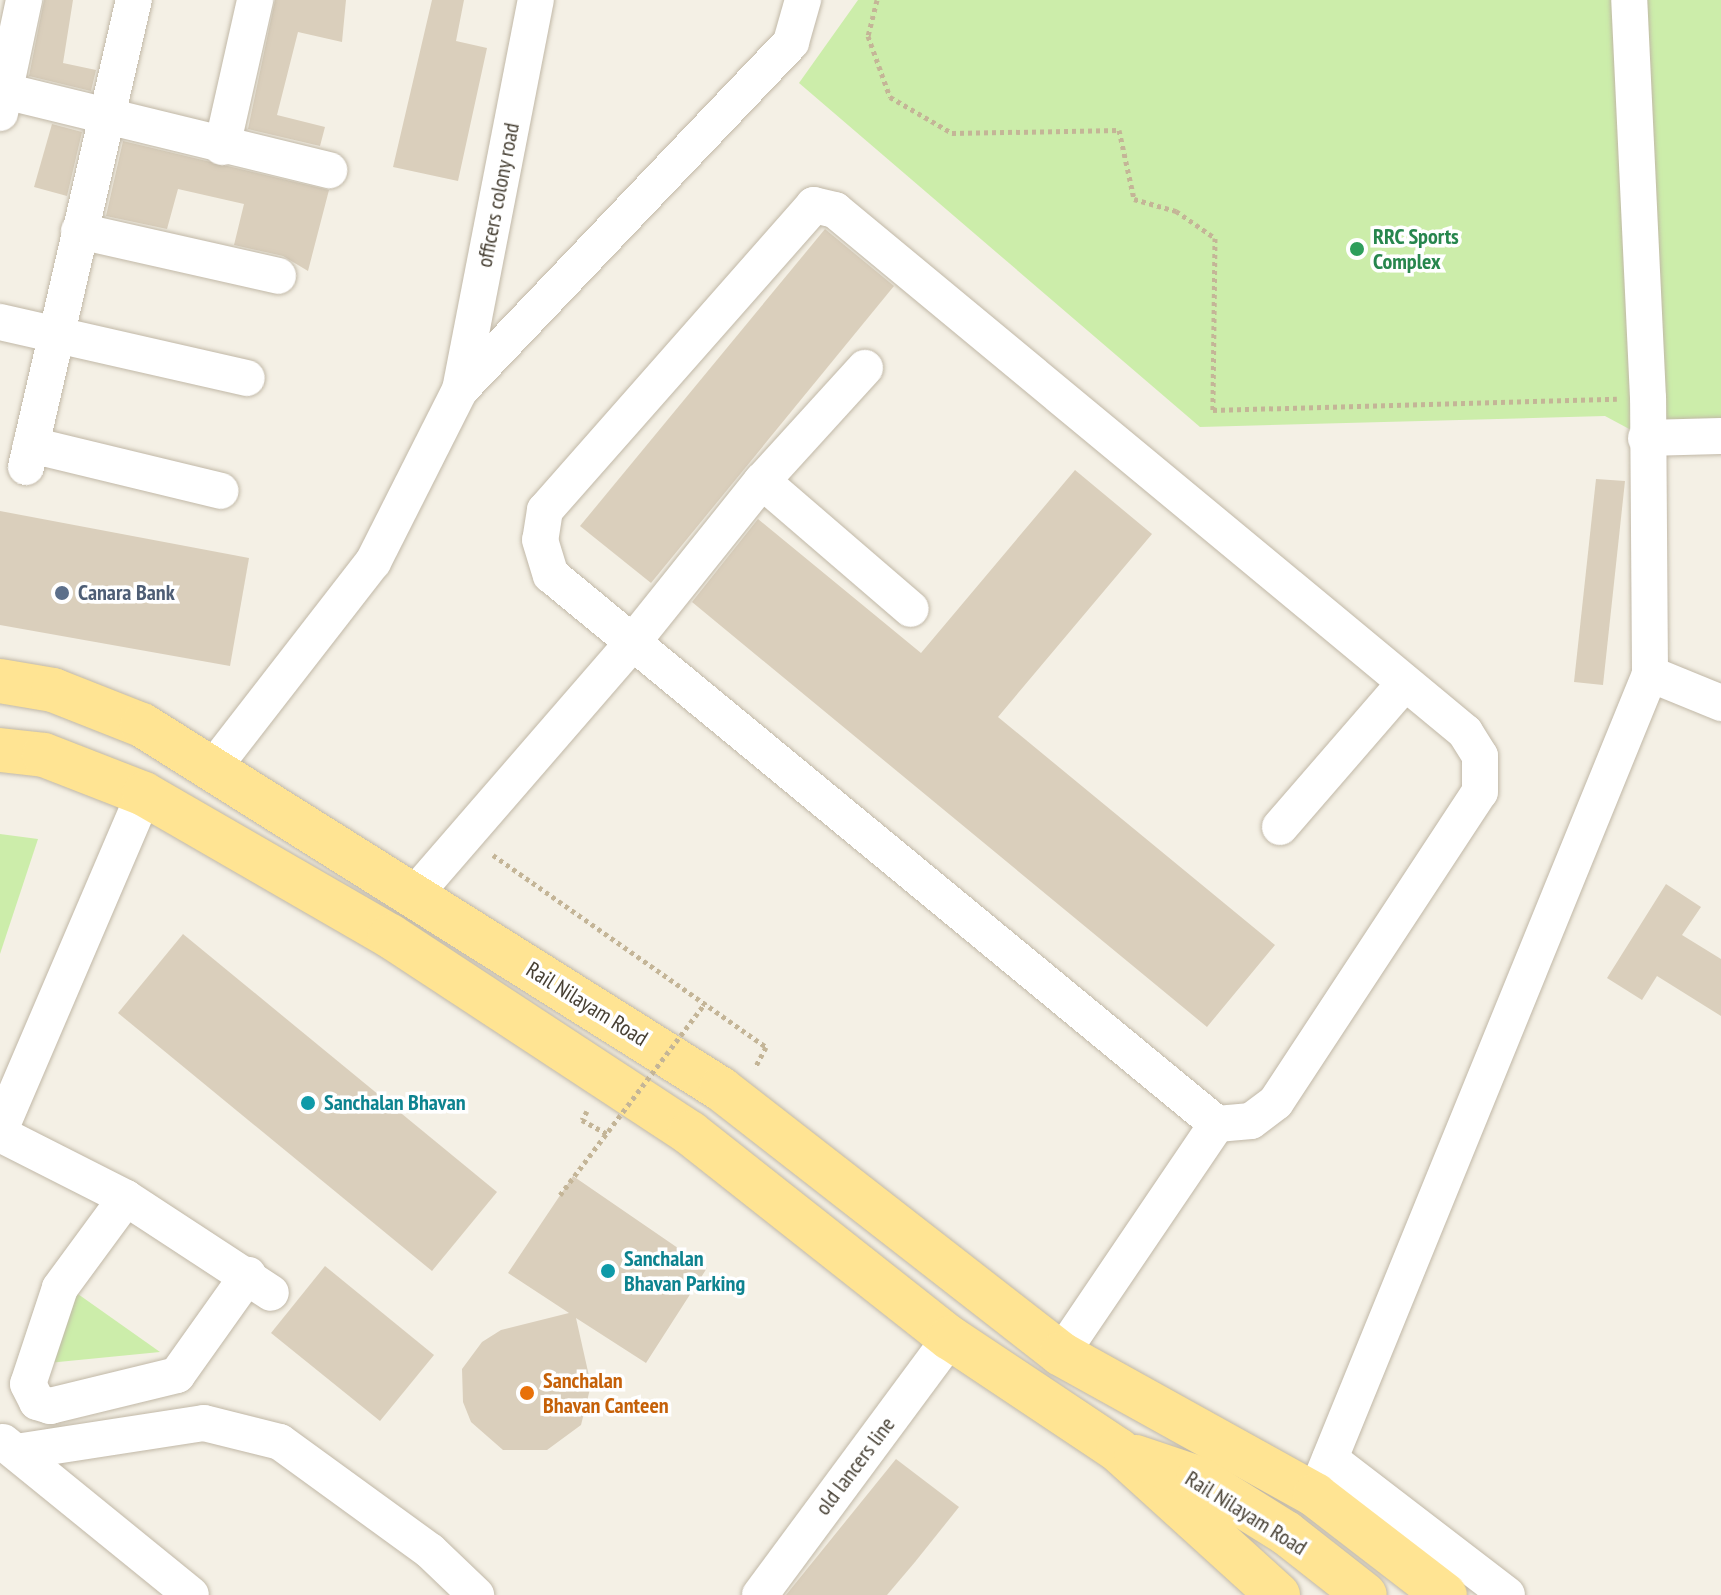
<!DOCTYPE html>
<style>
body{margin:0}
#map{position:relative;width:1721px;height:1595px;overflow:hidden;background:#f4f0e5;font-family:"PT Sans Narrow",sans-serif}
div>[style]{position:absolute}
.green>*{inset:0;background:#ccedaa}
.building>*{inset:0;background:#dacfbc}
.path>*{height:5px;margin-top:-2.5px;transform-origin:0;background:repeating-linear-gradient(90deg,#c4b597 0 4px,transparent 0 8px)}
.roads{filter:drop-shadow(0 0 2px #c1b8a7) drop-shadow(0 0 2px #c1b8a7)}
.minor>*{height:36px;margin:-18px;padding:0 18px;transform-origin:18px;border-radius:18px;background:#fff}
.major>*{height:44px;margin:-22px;padding:0 22px;transform-origin:22px;border-radius:22px;background:#ffe493}
.path-bridge>*{height:5px;margin-top:-2.5px;transform-origin:0;background:repeating-linear-gradient(90deg,#c4b597 0 4px,transparent 0 8px)}
.dots>*{width:22px;height:22px;translate:-50% -50%;box-sizing:border-box;border:4px solid #fff;border-radius:50%}
span{translate:-50% -50%;white-space:nowrap;text-align:center;line-height:1.15;-webkit-text-stroke:7px #fff;paint-order:stroke}
.street-label{font-size:22px;color:#474034}
.leisure-label{font-size:22px;color:#27864d;font-weight:700}
.left{translate:0 -50%;text-align:left}
.service-label{font-size:22px;color:#4e5e75;font-weight:700}
.culture-label{font-size:22px;color:#0d838f;font-weight:700}
.food-label{font-size:22px;color:#c56008;font-weight:700}
</style>
<div id="map">
<div class="green">
<i style="clip-path:polygon(858px 0,1721px 0,1721px 454px,1646px 438px,1605px 416px,1200px 427px,799px 83px)"></i>
<i style="clip-path:polygon(0 834px,38px 839px,0 954px)"></i>
<i style="clip-path:polygon(68px 1287px,160px 1352px,48px 1363px)"></i>
</div>
<div class="building">
<i style="clip-path:polygon(44px 0,73px 0,63px 63px,96px 70px,91px 91px,29px 76px)"></i>
<i style="clip-path:polygon(275px 0,346px 0,342px 42px,298px 32px,277px 115px,325px 127px,320px 146px,248px 129px)"></i>
<i style="clip-path:polygon(432px 0,464px 0,456px 41px,487px 48px,458px 181px,393px 167px)"></i>
<i style="clip-path:polygon(52px 124px,82px 132px,67px 196px,34px 187px)"></i>
<i style="clip-path:polygon(123px 141px,329px 190px,308px 271px,283px 256px,234px 245px,244px 204px,178px 189px,167px 229px,106px 216px)"></i>
<i style="clip-path:polygon(825px 229px,894px 286px,651px 583px,580px 526px)"></i>
<i style="clip-path:polygon(1075px 470px,1152px 534px,998px 717px,1275px 945px,1207px 1027px,692px 602px,758px 519px,921px 653px)"></i>
<i style="clip-path:polygon(1596px 479px,1625px 481px,1603px 685px,1574px 682px)"></i>
<i style="clip-path:polygon(0 511px,249px 558px,230px 666px,0 625px)"></i>
<i style="clip-path:polygon(1666px 884px,1701px 907px,1682px 935px,1721px 959px,1721px 1016px,1657px 976px,1642px 1000px,1607px 978px)"></i>
<i style="clip-path:polygon(183px 934px,497px 1192px,432px 1271px,118px 1013px)"></i>
<i style="clip-path:polygon(573px 1176px,707px 1268px,646px 1363px,576px 1318px,591px 1385px,581px 1425px,547px 1450px,503px 1450px,471px 1422px,463px 1402px,462px 1369px,482px 1342px,501px 1330px,569px 1313px,508px 1273px)"></i>
<i style="clip-path:polygon(325px 1266px,434px 1355px,380px 1421px,271px 1333px)"></i>
<i style="clip-path:polygon(896px 1459px,959px 1507px,915px 1562px,887px 1595px,786px 1595px)"></i>
</div>
<div class="path">
<i style="left:877px;top:0;width:37px;rotate:104deg"></i>
<i style="left:868px;top:36px;width:65px;rotate:70.2deg"></i>
<i style="left:890px;top:97px;width:72px;rotate:30.1deg"></i>
<i style="left:952px;top:133px;width:167px;rotate:-1deg"></i>
<i style="left:1119px;top:130px;width:71px;rotate:77.7deg"></i>
<i style="left:1134px;top:199px;width:44px;rotate:15.9deg"></i>
<i style="left:1176px;top:211px;width:47px;rotate:34.7deg"></i>
<i style="left:1215px;top:238px;width:172px;rotate:90.7deg"></i>
<i style="left:1213px;top:410px;width:404px;rotate:-1.6deg"></i>
<i style="left:493px;top:855px;width:334px;rotate:35.1deg"></i>
<i style="left:766px;top:1047px;width:24px;rotate:118deg"></i>
<i style="left:587px;top:1111px;width:10px;rotate:119deg"></i>
<i style="left:582px;top:1120px;width:29px;rotate:29deg"></i>
</div>
<div class="roads">
<div class="minor">
<i style="left:0;top:90px;width:339px;rotate:13.7deg"></i>
<i style="left:0;top:113px;width:116px;rotate:-78deg"></i>
<i style="left:222px;top:147px;width:151px;rotate:-77.3deg"></i>
<i style="left:79px;top:231px;width:204px;rotate:12.7deg"></i>
<i style="left:0;top:322px;width:253px;rotate:12.8deg"></i>
<i style="left:460px;top:390px;width:397px;rotate:-79deg"></i>
<i style="left:1646px;top:438px;width:75px;rotate:-1.5deg"></i>
<i style="left:31px;top:445px;width:195px;rotate:13.6deg"></i>
<i style="left:26px;top:467px;width:479px;rotate:-77deg"></i>
<i style="left:762px;top:481px;width:196px;rotate:40.7deg"></i>
<i style="left:1650px;top:674px;width:77px;rotate:22.2deg"></i>
<i style="left:213px;top:768px;width:261px;rotate:-52.2deg"></i>
<i style="left:373px;top:562px;width:193px;rotate:-63.2deg"></i>
<i style="left:460px;top:390px;width:480px;rotate:-46.4deg"></i>
<i style="left:791px;top:42px;width:44px;rotate:-74.1deg"></i>
<i style="left:1280px;top:827px;width:189px;rotate:-49.1deg"></i>
<i style="left:414px;top:895px;width:333px;rotate:-49.1deg"></i>
<i style="left:632px;top:643px;width:208px;rotate:-51.3deg"></i>
<i style="left:762px;top:481px;width:153px;rotate:-47.7deg"></i>
<i style="left:0;top:1130px;width:366px;rotate:-66.8deg"></i>
<i style="left:0;top:1134px;width:141px;rotate:26.9deg"></i>
<i style="left:126px;top:1198px;width:173px;rotate:33.2deg"></i>
<i style="left:126px;top:1198px;width:112px;rotate:126.3deg"></i>
<i style="left:60px;top:1288px;width:101px;rotate:108.4deg"></i>
<i style="left:28px;top:1384px;width:20px;rotate:63deg"></i>
<i style="left:37px;top:1402px;width:14px;rotate:17deg"></i>
<i style="left:50px;top:1406px;width:131px;rotate:-13.7deg"></i>
<i style="left:177px;top:1375px;width:123px;rotate:-54.6deg"></i>
<i style="left:1061px;top:1354px;width:278px;rotate:-55.9deg"></i>
<i style="left:1217px;top:1124px;width:34px;rotate:-5deg"></i>
<i style="left:1251px;top:1121px;width:31px;rotate:-37deg"></i>
<i style="left:1276px;top:1102px;width:371px;rotate:-56.7deg"></i>
<i style="left:1480px;top:792px;width:36px;rotate:-90deg"></i>
<i style="left:1480px;top:756px;width:28px;rotate:-122deg"></i>
<i style="left:1465px;top:732px;width:818px;rotate:-140.36deg"></i>
<i style="left:835px;top:210px;width:22px;rotate:-167deg"></i>
<i style="left:814px;top:205px;width:407px;rotate:131.4deg"></i>
<i style="left:545px;top:510px;width:30px;rotate:99deg"></i>
<i style="left:540px;top:540px;width:37px;rotate:73deg"></i>
<i style="left:551px;top:575px;width:863px;rotate:39.5deg"></i>
<i style="left:3px;top:1442px;width:242px;rotate:39.1deg"></i>
<i style="left:16px;top:1452px;width:190px;rotate:-8.8deg"></i>
<i style="left:204px;top:1423px;width:78px;rotate:14deg"></i>
<i style="left:280px;top:1442px;width:185px;rotate:36deg"></i>
<i style="left:430px;top:1551px;width:64px;rotate:43.7deg"></i>
<i style="left:1330px;top:1459px;width:223px;rotate:37.5deg"></i>
<i style="left:1315px;top:1495px;width:887px;rotate:-67.8deg"></i>
<i style="left:1650px;top:674px;width:276px;rotate:-90.4deg"></i>
<i style="left:1648px;top:398px;width:398px;rotate:-92.7deg"></i>
<i style="left:760px;top:1595px;width:320px;rotate:-53.5deg"></i>
</div>
<div class="major">
<i style="left:0;top:681px;width:54px;rotate:9.6deg"></i>
<i style="left:53px;top:690px;width:96px;rotate:21.5deg"></i>
<i style="left:142px;top:725px;width:684px;rotate:32.16deg"></i>
<i style="left:721px;top:1089px;width:431px;rotate:37.9deg"></i>
<i style="left:1061px;top:1354px;width:291px;rotate:29deg"></i>
<i style="left:1315px;top:1495px;width:164px;rotate:37.6deg"></i>
<i style="left:0;top:750px;width:44px;rotate:6.5deg"></i>
<i style="left:44px;top:755px;width:107px;rotate:21.3deg"></i>
<i style="left:144px;top:794px;width:284px;rotate:30deg"></i>
<i style="left:390px;top:936px;width:359px;rotate:33.3deg"></i>
<i style="left:690px;top:1133px;width:331px;rotate:38.3deg"></i>
<i style="left:950px;top:1338px;width:202px;rotate:33.7deg"></i>
<i style="left:1118px;top:1450px;width:216px;rotate:42.2deg"></i>
<i style="left:1136px;top:1457px;width:65px;rotate:18.7deg"></i>
<i style="left:1198px;top:1478px;width:104px;rotate:32deg"></i>
<i style="left:1286px;top:1533px;width:100px;rotate:38.1deg"></i>
</div>
</div>
<div class="path-bridge">
<i style="left:560px;top:1195px;width:241px;rotate:-52.9deg"></i>
</div>
<div class="dots">
<i style="left:1357px;top:249px;background:#2e9e5b"></i>
<i style="left:62px;top:593px;background:#5c6f8a"></i>
<i style="left:308px;top:1103px;background:#0f9aa8"></i>
<i style="left:608px;top:1271px;background:#0f9aa8"></i>
<i style="left:527px;top:1393px;background:#e8710a"></i>
</div>
<div class="street-label">
<span style="left:498px;top:195px;rotate:-79deg">officers colony road</span>
<span style="left:587px;top:1004px;rotate:32deg">Rail Nilayam Road</span>
<span style="left:855px;top:1466px;rotate:-53deg">old lancers line</span>
<span style="left:1246px;top:1513px;rotate:32deg">Rail Nilayam Road</span>
</div>
<div class="leisure-label">
<span class="left" style="left:1373px;top:249px">RRC Sports<br>Complex</span>
</div>
<div class="service-label">
<span class="left" style="left:78px;top:593px">Canara Bank</span>
</div>
<div class="culture-label">
<span class="left" style="left:324px;top:1103px">Sanchalan Bhavan</span>
<span class="left" style="left:624px;top:1271px">Sanchalan<br>Bhavan Parking</span>
</div>
<div class="food-label">
<span class="left" style="left:543px;top:1393px">Sanchalan<br>Bhavan Canteen</span>
</div>
</div>
